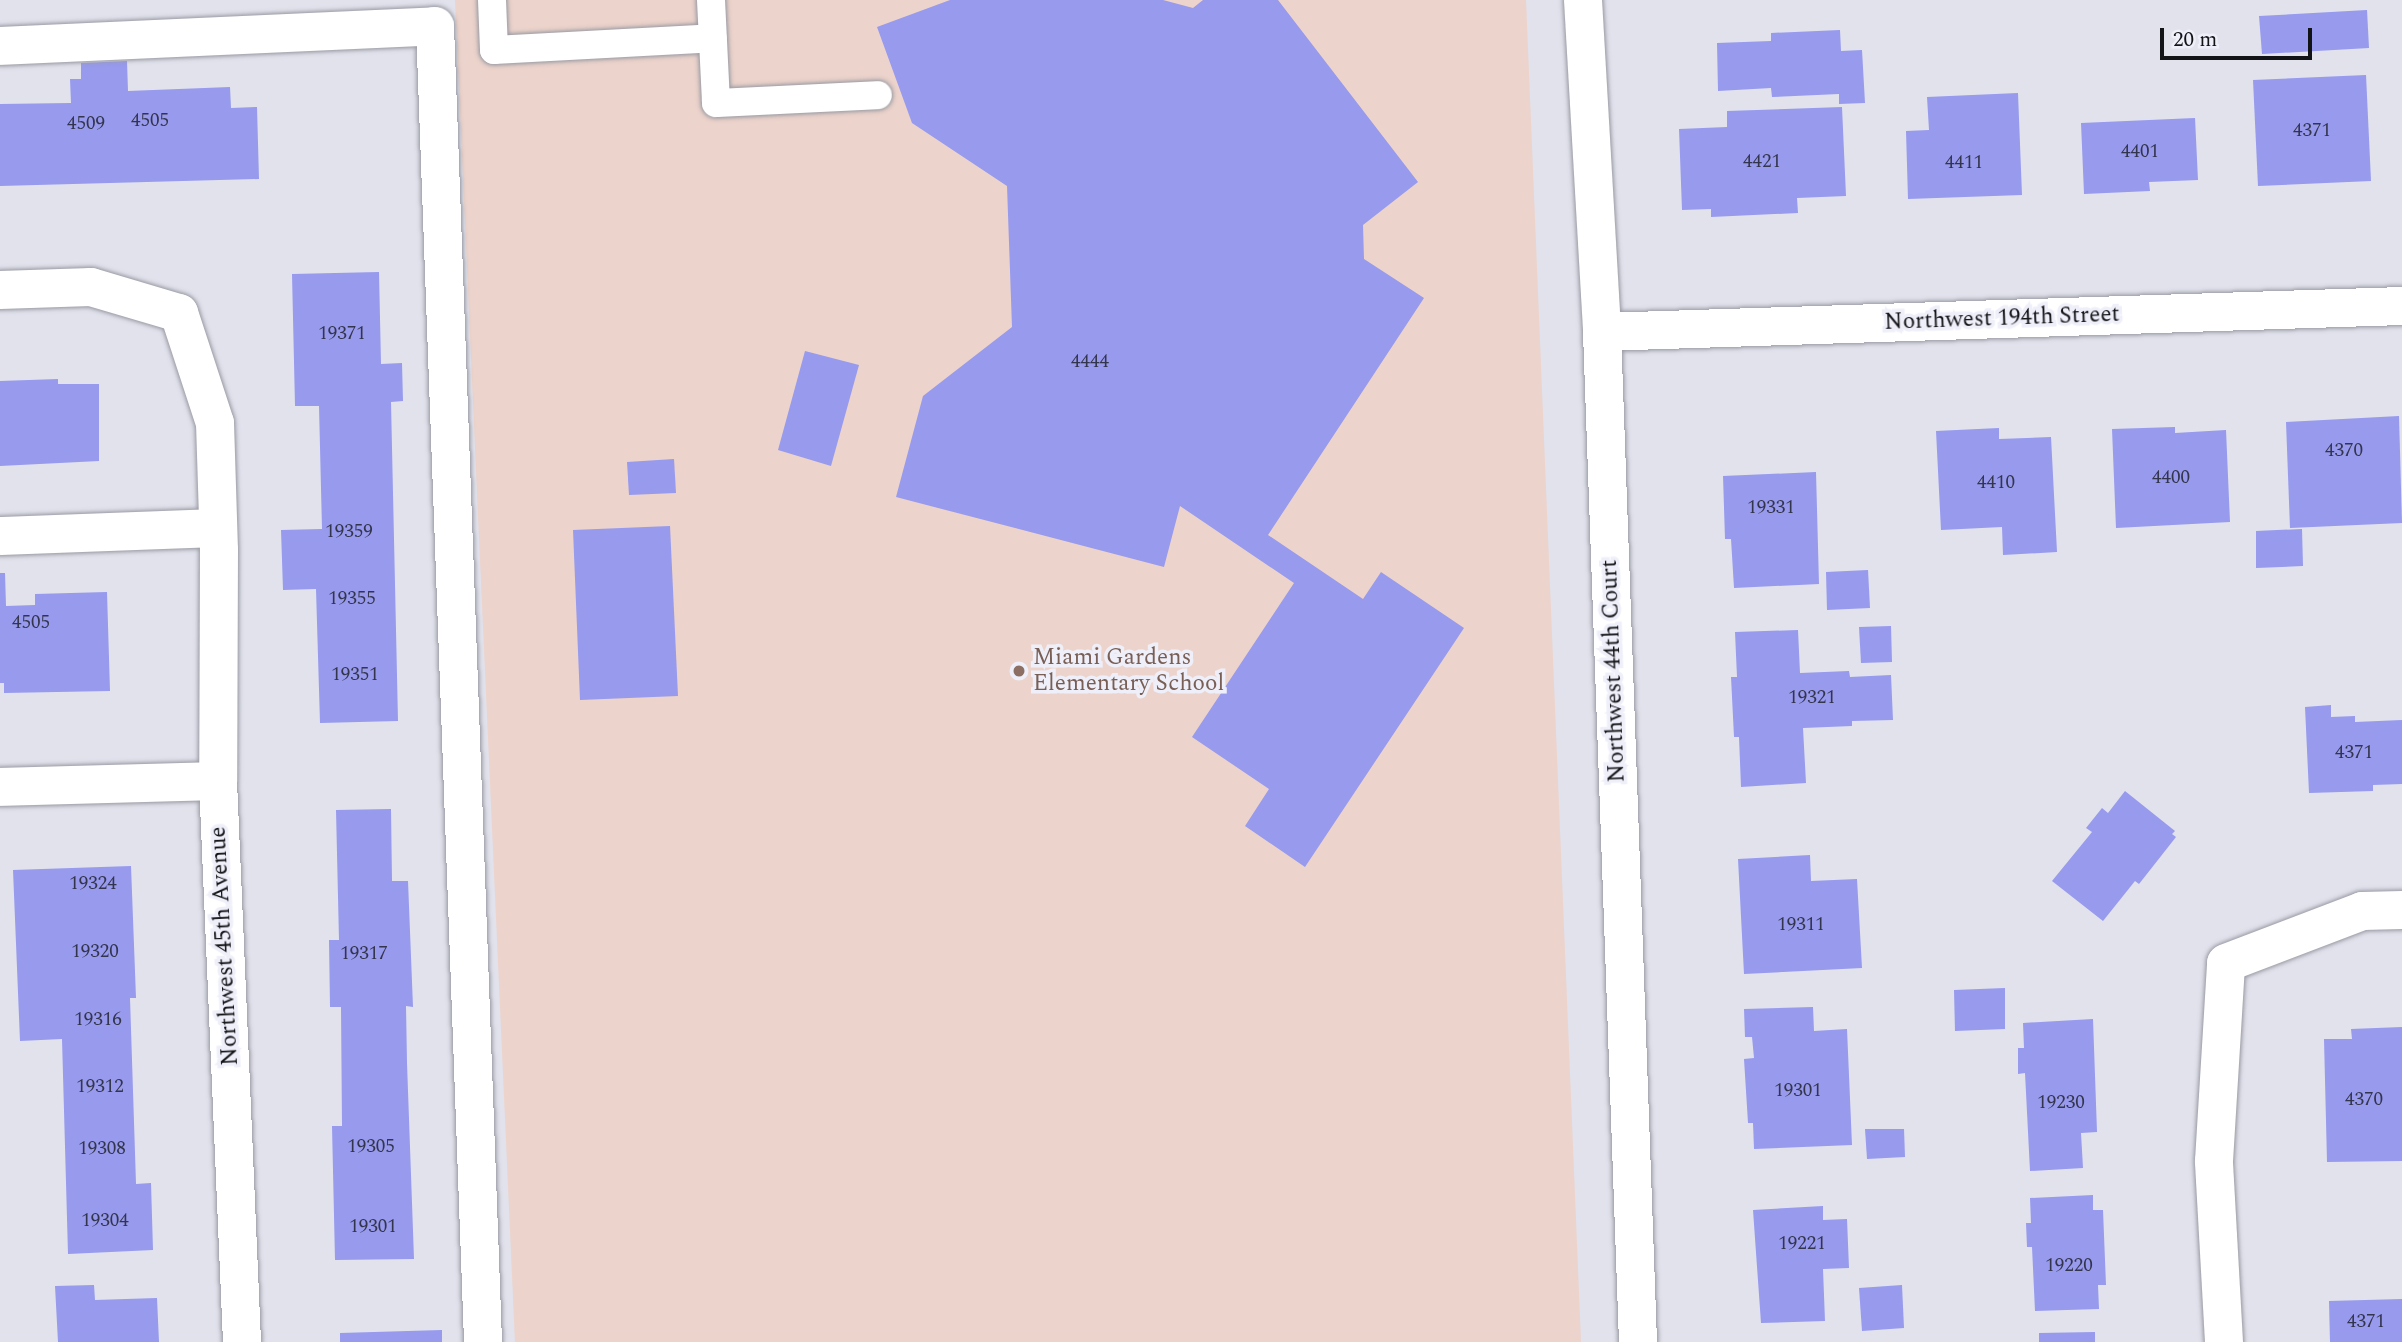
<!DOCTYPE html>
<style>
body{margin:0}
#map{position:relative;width:2402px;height:1342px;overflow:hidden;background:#e1e2ec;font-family:Spectral,serif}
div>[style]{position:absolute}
.education>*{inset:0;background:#ecd3cb}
.building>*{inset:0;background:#979aed}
.roads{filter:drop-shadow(0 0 2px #999aa3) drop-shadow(0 0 2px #999aa3)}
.lane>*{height:28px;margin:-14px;padding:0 14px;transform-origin:14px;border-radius:14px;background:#fff}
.street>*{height:38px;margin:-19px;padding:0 19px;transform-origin:19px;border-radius:19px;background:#fff}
.dots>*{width:19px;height:19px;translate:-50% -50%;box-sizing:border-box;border:4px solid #eeeff9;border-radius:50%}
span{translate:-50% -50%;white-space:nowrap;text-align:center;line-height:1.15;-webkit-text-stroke:7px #eeeff9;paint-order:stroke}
.number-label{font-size:19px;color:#33354c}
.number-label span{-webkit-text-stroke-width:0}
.street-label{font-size:23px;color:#121316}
.education-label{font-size:23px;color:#785e54}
.left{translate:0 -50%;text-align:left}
.scale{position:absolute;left:2160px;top:28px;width:152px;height:32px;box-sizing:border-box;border:4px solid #121316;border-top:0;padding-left:9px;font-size:21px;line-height:24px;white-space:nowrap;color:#121316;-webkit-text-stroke:5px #eeeff9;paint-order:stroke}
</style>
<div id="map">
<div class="education">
<i style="clip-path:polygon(455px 0,1526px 0,1581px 1342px,515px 1342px)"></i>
</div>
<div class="building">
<i style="clip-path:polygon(950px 0,1163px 0,1193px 8px,1203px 0,1278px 0,1418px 182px,1363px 225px,1364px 259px,1424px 298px,1268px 535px,1363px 599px,1381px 572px,1464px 628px,1305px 867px,1245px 826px,1269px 789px,1192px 737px,1294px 583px,1180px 506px,1164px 567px,896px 497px,923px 396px,1012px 327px,1007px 186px,912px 123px,877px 27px)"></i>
<i style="clip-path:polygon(2367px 10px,2369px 48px,2262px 54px,2259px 16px)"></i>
<i style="clip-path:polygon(1840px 30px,1841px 51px,1862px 50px,1865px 103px,1839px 104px,1839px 94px,1772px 97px,1771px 88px,1718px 91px,1717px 43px,1771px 41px,1771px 33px)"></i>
<i style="clip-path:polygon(127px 61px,128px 91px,230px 87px,231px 108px,257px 107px,259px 179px,0 186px,0 104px,71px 103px,70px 79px,81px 79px,81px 63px)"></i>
<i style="clip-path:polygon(2366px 75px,2371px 181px,2258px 186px,2253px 80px)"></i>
<i style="clip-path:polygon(2018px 93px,2022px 195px,1908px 199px,1906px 131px,1929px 130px,1927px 97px)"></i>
<i style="clip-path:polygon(1842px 107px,1846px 196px,1797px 198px,1798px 213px,1711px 217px,1711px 209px,1682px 210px,1679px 129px,1727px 127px,1727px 111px)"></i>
<i style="clip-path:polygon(2195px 118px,2198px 180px,2149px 182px,2150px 191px,2084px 194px,2081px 123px)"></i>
<i style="clip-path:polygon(379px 272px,381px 364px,402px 363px,403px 401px,391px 402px,398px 721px,320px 723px,316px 589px,283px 590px,281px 530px,322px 529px,319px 406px,295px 406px,292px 274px)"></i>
<i style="clip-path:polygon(805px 351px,859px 365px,831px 466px,778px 450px)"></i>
<i style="clip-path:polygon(58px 379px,58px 384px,99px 384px,99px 461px,0 466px,0 381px)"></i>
<i style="clip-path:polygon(2399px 416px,2402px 523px,2290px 528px,2286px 422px)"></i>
<i style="clip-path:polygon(2175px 427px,2175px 433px,2226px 430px,2230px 522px,2116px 528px,2112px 429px)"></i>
<i style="clip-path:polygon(1999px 428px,1999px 439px,2051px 437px,2057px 552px,2003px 555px,2002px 527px,1941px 530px,1936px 431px)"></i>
<i style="clip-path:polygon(674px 459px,676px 493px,629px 495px,627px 462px)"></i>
<i style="clip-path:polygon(1816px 472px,1819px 584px,1734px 588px,1731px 539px,1725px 539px,1723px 476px)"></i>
<i style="clip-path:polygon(670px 526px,678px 696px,580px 700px,573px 530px)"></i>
<i style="clip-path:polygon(2302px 529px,2303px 566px,2256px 568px,2256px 531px)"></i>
<i style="clip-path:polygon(1868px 570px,1870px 608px,1827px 610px,1826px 572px)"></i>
<i style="clip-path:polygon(0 573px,5px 573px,6px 606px,35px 605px,35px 594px,107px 592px,110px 691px,4px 693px,4px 683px,0 683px)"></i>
<i style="clip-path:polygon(1891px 626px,1892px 662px,1861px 663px,1859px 627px)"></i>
<i style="clip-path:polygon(1798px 630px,1800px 673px,1849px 671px,1850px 677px,1891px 675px,1893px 720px,1852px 721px,1852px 726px,1803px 728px,1806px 783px,1741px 787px,1739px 737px,1734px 737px,1731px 677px,1737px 677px,1735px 632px)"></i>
<i style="clip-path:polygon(2331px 705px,2331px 717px,2355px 716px,2355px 722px,2402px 720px,2402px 784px,2373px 785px,2373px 791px,2309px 793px,2305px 707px)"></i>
<i style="clip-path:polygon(2125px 791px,2175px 831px,2172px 834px,2176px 837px,2139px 884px,2135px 881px,2103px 921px,2052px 881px,2092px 832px,2086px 828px,2102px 808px,2108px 813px)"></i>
<i style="clip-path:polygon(391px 809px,392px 881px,408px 881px,413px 1007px,406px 1006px,407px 1063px,414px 1259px,335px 1260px,332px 1126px,342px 1126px,341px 1007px,330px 1007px,329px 940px,339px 940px,336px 810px)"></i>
<i style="clip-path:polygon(1810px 855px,1811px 881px,1857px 879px,1862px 968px,1744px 974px,1738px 859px)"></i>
<i style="clip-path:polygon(131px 866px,136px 998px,130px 998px,136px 1184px,151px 1183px,153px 1250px,68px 1254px,62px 1039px,20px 1041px,13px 870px)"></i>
<i style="clip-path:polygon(2005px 988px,2005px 1029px,1955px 1031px,1954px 990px)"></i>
<i style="clip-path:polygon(1813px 1007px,1814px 1031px,1847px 1029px,1852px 1145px,1754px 1149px,1753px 1123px,1748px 1123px,1744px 1059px,1754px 1058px,1752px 1037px,1745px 1037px,1744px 1009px)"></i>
<i style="clip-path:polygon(2093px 1019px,2097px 1132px,2081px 1133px,2083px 1168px,2030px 1171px,2025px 1073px,2018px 1074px,2018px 1048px,2024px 1048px,2023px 1023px)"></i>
<i style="clip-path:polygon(2402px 1027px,2402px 1161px,2327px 1162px,2324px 1039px,2352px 1039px,2351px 1029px)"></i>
<i style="clip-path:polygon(1865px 1129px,1904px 1129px,1905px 1157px,1867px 1159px)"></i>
<i style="clip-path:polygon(2093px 1195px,2093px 1210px,2103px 1210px,2106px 1285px,2098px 1285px,2099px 1309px,2035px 1311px,2032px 1247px,2027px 1247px,2026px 1223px,2031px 1223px,2030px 1198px)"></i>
<i style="clip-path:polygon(1823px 1206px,1823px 1220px,1847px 1219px,1849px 1268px,1823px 1269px,1825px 1321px,1761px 1323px,1753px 1210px)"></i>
<i style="clip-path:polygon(94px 1285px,95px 1300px,157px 1298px,159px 1342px,58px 1342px,55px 1286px)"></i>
<i style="clip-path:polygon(1902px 1285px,1904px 1328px,1862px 1331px,1859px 1288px)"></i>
<i style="clip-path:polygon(2402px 1299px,2402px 1342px,2330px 1342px,2329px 1301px)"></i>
<i style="clip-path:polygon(442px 1330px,442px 1342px,340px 1342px,340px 1333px)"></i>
<i style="clip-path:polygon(2095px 1332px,2095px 1342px,2039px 1342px,2039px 1333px)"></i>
</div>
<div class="roads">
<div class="lane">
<i style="left:492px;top:0;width:50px;rotate:87.7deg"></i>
<i style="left:494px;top:50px;width:219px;rotate:-3.1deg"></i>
<i style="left:711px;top:0;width:103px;rotate:87.2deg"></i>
<i style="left:716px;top:103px;width:162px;rotate:-2.8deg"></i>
</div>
<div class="street">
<i style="left:1583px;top:0;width:333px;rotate:86.7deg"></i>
<i style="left:1602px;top:332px;width:1011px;rotate:87.96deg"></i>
<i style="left:0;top:46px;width:435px;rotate:-2.6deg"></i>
<i style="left:435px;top:26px;width:1317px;rotate:87.91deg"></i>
<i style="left:0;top:290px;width:91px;rotate:-1.9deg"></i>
<i style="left:91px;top:287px;width:92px;rotate:16.5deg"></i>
<i style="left:179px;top:313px;width:116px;rotate:71.9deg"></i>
<i style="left:215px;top:423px;width:127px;rotate:88.2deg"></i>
<i style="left:219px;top:550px;width:231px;rotate:90.2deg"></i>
<i style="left:218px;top:781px;width:562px;rotate:87.55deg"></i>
<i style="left:1602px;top:332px;width:800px;rotate:-1.86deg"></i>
<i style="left:0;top:536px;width:218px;rotate:-2.1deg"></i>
<i style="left:0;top:787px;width:218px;rotate:-1.6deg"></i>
<i style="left:2224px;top:1342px;width:181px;rotate:-93.2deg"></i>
<i style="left:2214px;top:1161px;width:198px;rotate:-86.5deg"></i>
<i style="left:2226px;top:963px;width:146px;rotate:-20.9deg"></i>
<i style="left:2362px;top:911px;width:40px;rotate:-1.4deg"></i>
</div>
</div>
<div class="dots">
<i style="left:1019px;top:671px;background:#8d6e63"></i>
</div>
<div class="number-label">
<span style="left:150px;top:121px">4505</span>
<span style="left:86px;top:124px">4509</span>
<span style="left:2312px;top:131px">4371</span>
<span style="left:2140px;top:152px">4401</span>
<span style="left:1762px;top:162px">4421</span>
<span style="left:1964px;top:163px">4411</span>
<span style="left:342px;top:334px">19371</span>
<span style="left:1090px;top:362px">4444</span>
<span style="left:2344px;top:451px">4370</span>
<span style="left:2171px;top:478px">4400</span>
<span style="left:1996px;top:483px">4410</span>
<span style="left:1771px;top:508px">19331</span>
<span style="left:349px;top:532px">19359</span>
<span style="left:352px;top:599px">19355</span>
<span style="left:31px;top:623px">4505</span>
<span style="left:355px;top:675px">19351</span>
<span style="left:1812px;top:698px">19321</span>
<span style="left:2354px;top:753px">4371</span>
<span style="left:93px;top:884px">19324</span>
<span style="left:1801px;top:925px">19311</span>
<span style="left:95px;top:952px">19320</span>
<span style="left:364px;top:954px">19317</span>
<span style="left:98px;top:1020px">19316</span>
<span style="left:100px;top:1087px">19312</span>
<span style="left:1798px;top:1091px">19301</span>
<span style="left:2364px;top:1100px">4370</span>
<span style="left:2061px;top:1103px">19230</span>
<span style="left:371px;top:1147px">19305</span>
<span style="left:102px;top:1149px">19308</span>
<span style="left:105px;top:1221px">19304</span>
<span style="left:373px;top:1227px">19301</span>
<span style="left:1802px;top:1244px">19221</span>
<span style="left:2069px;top:1266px">19220</span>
<span style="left:2366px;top:1322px">4371</span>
</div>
<div class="street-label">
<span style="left:2002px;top:319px;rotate:-2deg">Northwest 194th Street</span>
<span style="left:1614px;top:671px;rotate:-92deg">Northwest 44th Court</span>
<span style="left:225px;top:946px;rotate:-93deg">Northwest 45th Avenue</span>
</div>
<div class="education-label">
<span class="left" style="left:1033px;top:671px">Miami Gardens<br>Elementary School</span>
</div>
<div class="scale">20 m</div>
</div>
